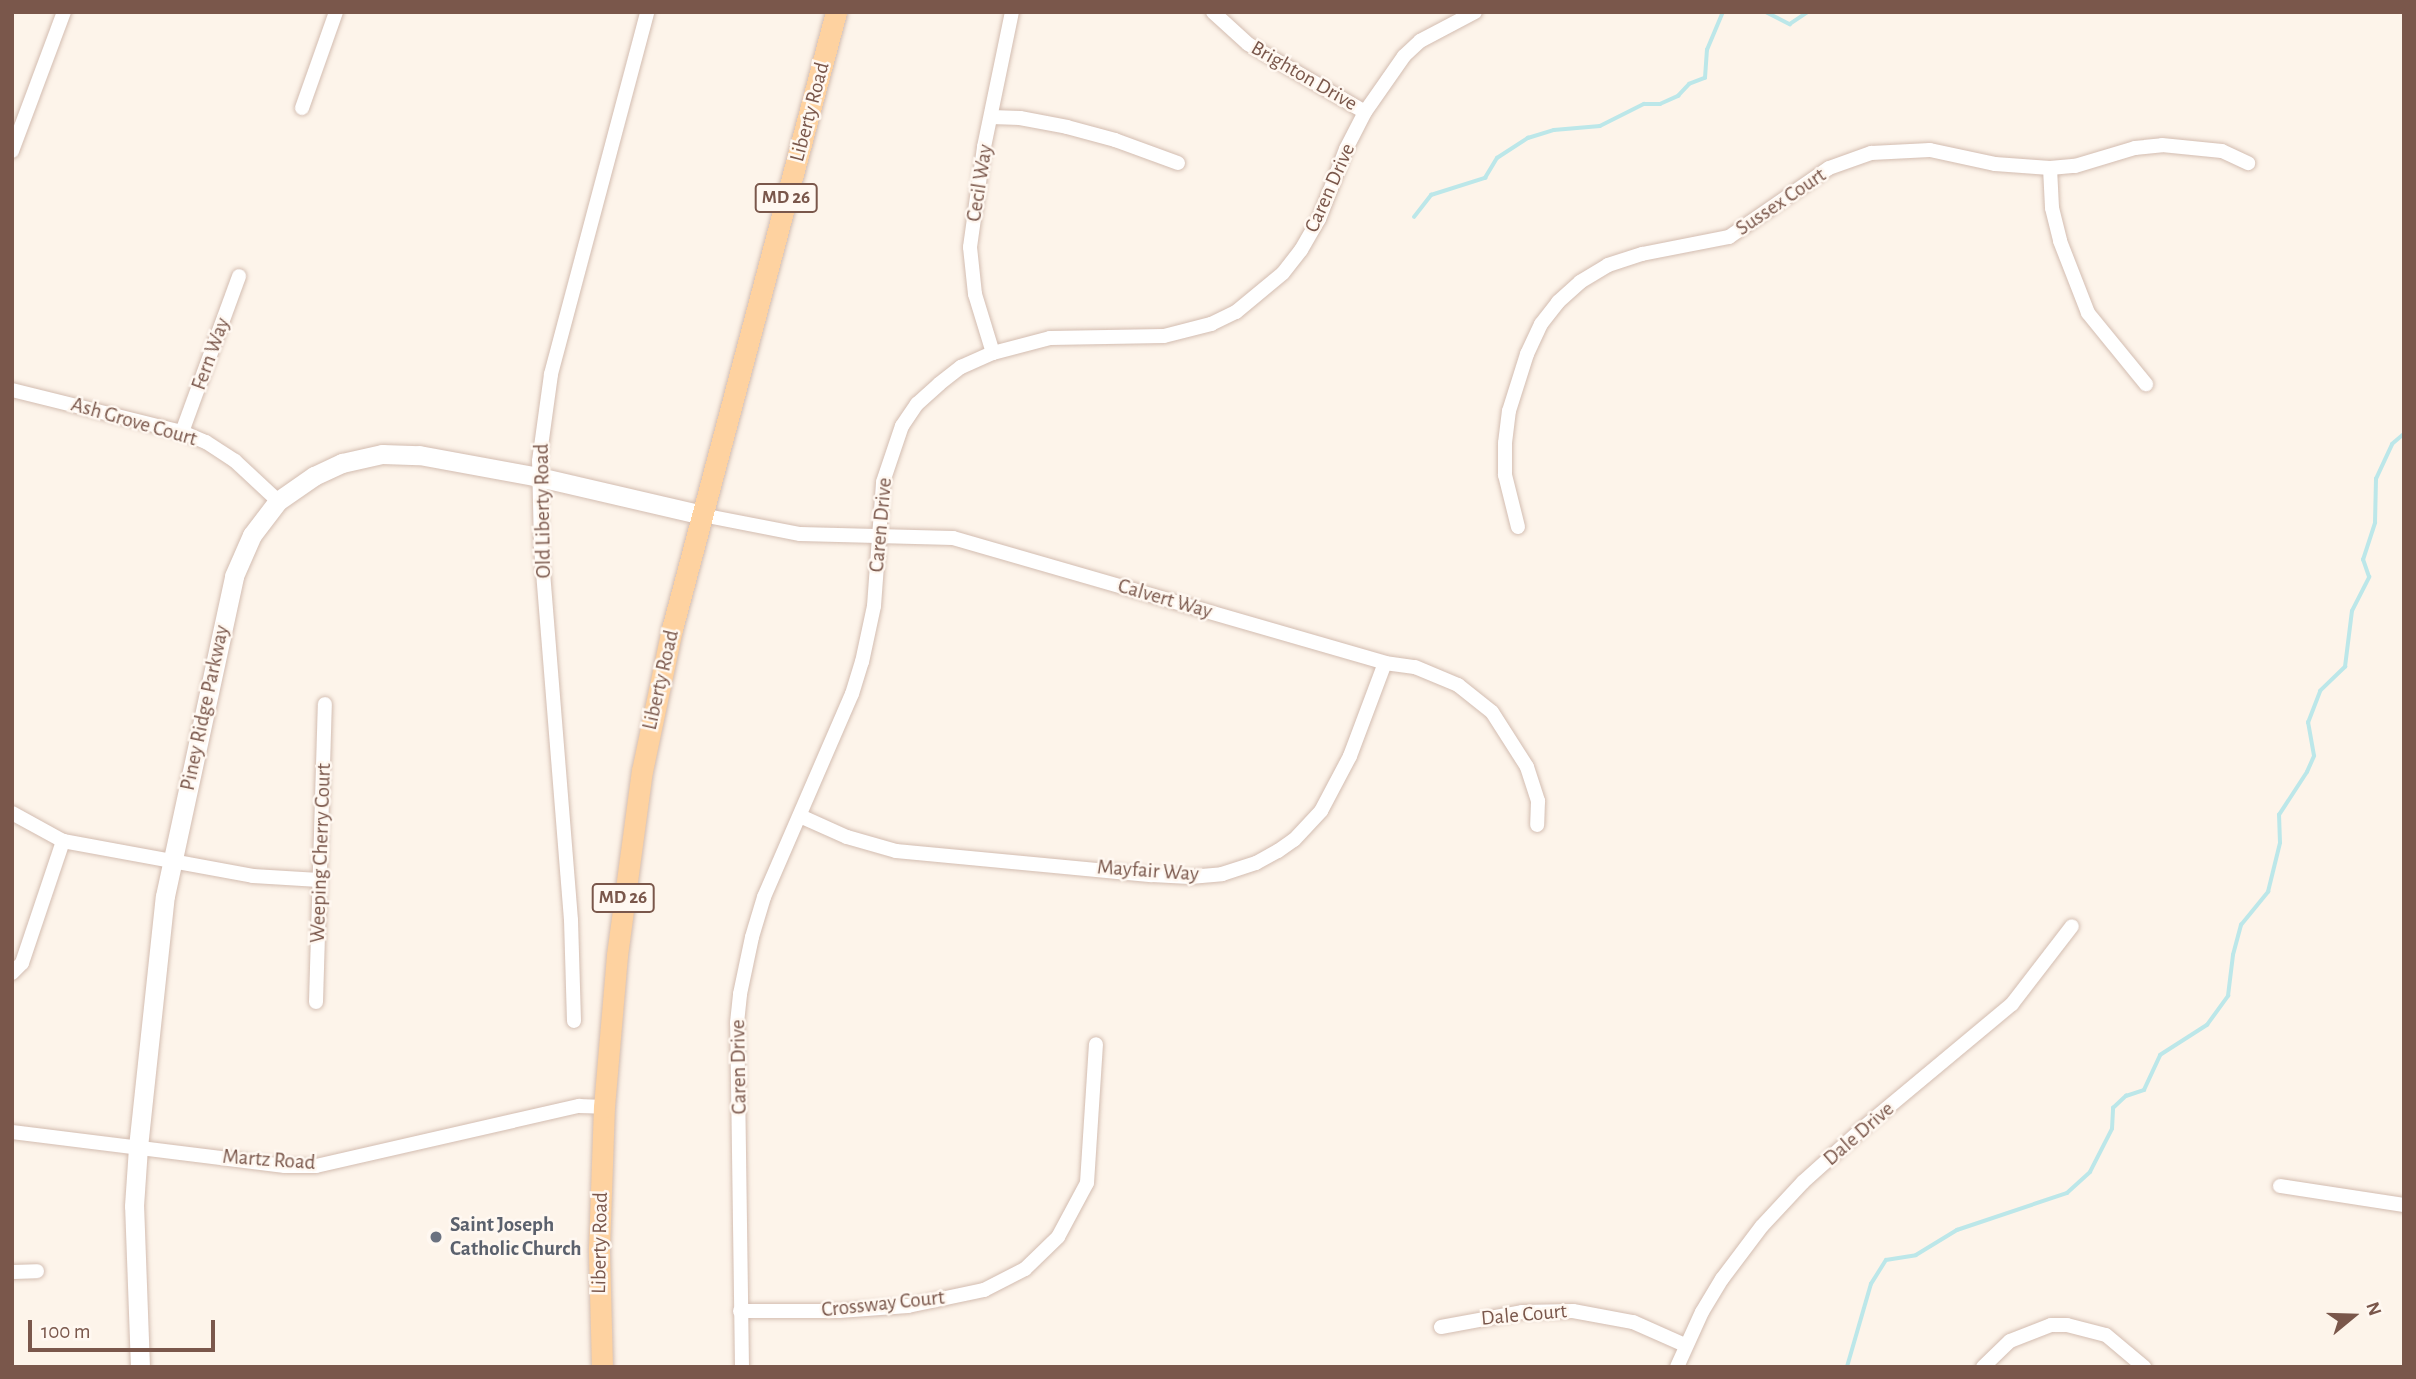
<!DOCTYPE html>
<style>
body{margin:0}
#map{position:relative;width:2416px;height:1379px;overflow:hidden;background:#fdf4ea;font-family:"Alegreya Sans",sans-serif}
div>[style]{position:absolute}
.stream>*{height:3.5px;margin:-1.75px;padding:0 1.75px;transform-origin:1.75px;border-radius:1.75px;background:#bce7e9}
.roads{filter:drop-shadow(0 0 2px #d3bdb1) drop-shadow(0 0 2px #d3bdb1)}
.street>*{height:14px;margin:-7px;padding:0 7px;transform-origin:7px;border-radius:7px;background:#fff}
.secondary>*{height:19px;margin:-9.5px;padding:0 9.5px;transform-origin:9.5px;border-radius:9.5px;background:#fff}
.primary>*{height:21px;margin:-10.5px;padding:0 10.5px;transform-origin:10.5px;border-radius:10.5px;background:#fed2a0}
.dots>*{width:19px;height:19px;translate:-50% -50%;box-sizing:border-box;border:4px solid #fff8f1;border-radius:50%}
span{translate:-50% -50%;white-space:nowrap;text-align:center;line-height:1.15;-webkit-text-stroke:5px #fff8f1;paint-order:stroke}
.shield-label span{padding:2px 5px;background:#fff8f1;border:2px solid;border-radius:5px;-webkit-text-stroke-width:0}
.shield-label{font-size:19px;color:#7a574b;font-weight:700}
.street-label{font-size:21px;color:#7a574b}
.worship-label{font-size:21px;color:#5b616d;font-weight:700}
.left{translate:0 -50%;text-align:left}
.frame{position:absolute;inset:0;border:14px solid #7a574b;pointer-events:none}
.north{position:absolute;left:2318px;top:1281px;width:70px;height:70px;-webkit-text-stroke:5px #fff8f1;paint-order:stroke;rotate:71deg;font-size:19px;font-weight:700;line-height:28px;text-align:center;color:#7a574b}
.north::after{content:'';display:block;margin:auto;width:24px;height:32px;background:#7a574b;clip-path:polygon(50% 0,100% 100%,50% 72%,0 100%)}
.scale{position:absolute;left:28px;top:1320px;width:187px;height:32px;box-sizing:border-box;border:4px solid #7a574b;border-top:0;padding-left:9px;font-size:21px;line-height:24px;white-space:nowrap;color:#7a574b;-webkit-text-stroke:5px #fff8f1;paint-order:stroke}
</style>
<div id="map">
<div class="stream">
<i style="left:1766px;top:12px;width:27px;rotate:27deg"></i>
<i style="left:1790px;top:24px;width:22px;rotate:-34deg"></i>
<i style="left:1414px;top:217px;width:28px;rotate:-52deg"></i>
<i style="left:1431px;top:195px;width:57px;rotate:-17.5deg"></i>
<i style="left:1485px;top:178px;width:23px;rotate:-59deg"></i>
<i style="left:1497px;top:158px;width:37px;rotate:-33deg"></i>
<i style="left:1528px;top:138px;width:27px;rotate:-17deg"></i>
<i style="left:1554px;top:130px;width:46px;rotate:-5deg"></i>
<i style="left:1600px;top:126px;width:49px;rotate:-26.6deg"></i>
<i style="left:1644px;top:104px;width:16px"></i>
<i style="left:1660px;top:104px;width:20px;rotate:-24deg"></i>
<i style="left:1678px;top:96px;width:16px;rotate:-47deg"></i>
<i style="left:1689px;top:84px;width:17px;rotate:-21deg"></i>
<i style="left:1705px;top:78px;width:28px;rotate:-86deg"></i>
<i style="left:1707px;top:50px;width:41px;rotate:-67.2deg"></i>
<i style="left:1847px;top:1367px;width:86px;rotate:-73.9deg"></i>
<i style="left:1871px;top:1284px;width:28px;rotate:-58deg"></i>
<i style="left:1886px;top:1260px;width:30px;rotate:-9deg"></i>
<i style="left:1916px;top:1255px;width:48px;rotate:-31.4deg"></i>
<i style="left:1957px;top:1230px;width:116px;rotate:-18.6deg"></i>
<i style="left:2067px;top:1193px;width:31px;rotate:-42deg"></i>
<i style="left:2090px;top:1172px;width:48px;rotate:-62.9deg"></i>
<i style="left:2112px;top:1129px;width:21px;rotate:-87deg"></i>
<i style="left:2113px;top:1108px;width:18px;rotate:-43deg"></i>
<i style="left:2126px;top:1096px;width:19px;rotate:-18deg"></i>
<i style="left:2144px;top:1090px;width:38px;rotate:-65deg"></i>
<i style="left:2160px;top:1055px;width:56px;rotate:-32.6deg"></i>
<i style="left:2207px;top:1025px;width:36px;rotate:-54deg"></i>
<i style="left:2228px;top:996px;width:41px;rotate:-83deg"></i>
<i style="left:2233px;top:955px;width:31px;rotate:-75deg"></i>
<i style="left:2241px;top:925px;width:43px;rotate:-50.7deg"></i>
<i style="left:2268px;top:892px;width:50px;rotate:-76.2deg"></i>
<i style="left:2280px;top:843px;width:28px;rotate:-92deg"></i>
<i style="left:2279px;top:815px;width:51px;rotate:-56.9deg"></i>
<i style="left:2307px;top:772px;width:17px;rotate:-66deg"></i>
<i style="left:2314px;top:756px;width:34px;rotate:-100deg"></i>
<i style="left:2308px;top:723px;width:34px;rotate:-69deg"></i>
<i style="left:2320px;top:691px;width:35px;rotate:-44deg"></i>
<i style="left:2345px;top:667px;width:56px;rotate:-82.9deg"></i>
<i style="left:2352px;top:611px;width:38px;rotate:-63deg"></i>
<i style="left:2369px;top:577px;width:18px;rotate:-109deg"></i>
<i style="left:2363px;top:560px;width:39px;rotate:-72deg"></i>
<i style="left:2375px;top:523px;width:44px;rotate:-88.7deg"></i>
<i style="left:2376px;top:479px;width:38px;rotate:-65deg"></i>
<i style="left:2392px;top:444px;width:16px;rotate:-40deg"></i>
</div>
<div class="roads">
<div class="street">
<i style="left:1213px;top:12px;width:47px;rotate:42.4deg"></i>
<i style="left:1248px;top:44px;width:135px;rotate:30.2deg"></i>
<i style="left:302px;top:108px;width:102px;rotate:-70.5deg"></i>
<i style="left:991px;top:117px;width:29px;rotate:2deg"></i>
<i style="left:1020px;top:118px;width:48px;rotate:10.8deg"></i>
<i style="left:1067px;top:127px;width:50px;rotate:15.2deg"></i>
<i style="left:1115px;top:140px;width:67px;rotate:20.1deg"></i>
<i style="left:12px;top:151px;width:148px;rotate:-69.5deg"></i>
<i style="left:2050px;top:168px;width:40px;rotate:87.1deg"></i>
<i style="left:2052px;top:208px;width:34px;rotate:76deg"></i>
<i style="left:2060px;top:241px;width:77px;rotate:68.7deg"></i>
<i style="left:2088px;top:313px;width:92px;rotate:50.8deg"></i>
<i style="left:993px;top:353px;width:62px;rotate:-107deg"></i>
<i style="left:975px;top:294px;width:47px;rotate:-96.1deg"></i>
<i style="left:970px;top:247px;width:101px;rotate:-82deg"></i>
<i style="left:984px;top:147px;width:138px;rotate:-78.3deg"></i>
<i style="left:12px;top:390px;width:175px;rotate:13.9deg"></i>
<i style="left:182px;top:432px;width:26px;rotate:23deg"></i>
<i style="left:206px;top:442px;width:35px;rotate:33deg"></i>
<i style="left:235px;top:461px;width:59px;rotate:42.9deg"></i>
<i style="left:182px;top:432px;width:166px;rotate:-69.9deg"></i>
<i style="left:702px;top:515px;width:100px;rotate:11deg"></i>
<i style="left:800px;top:534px;width:153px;rotate:1.5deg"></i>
<i style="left:953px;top:538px;width:450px;rotate:16.1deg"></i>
<i style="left:1385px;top:663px;width:30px;rotate:8deg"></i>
<i style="left:1415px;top:667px;width:47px;rotate:22.7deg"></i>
<i style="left:1458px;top:685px;width:43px;rotate:38.5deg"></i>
<i style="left:1492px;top:712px;width:65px;rotate:57.5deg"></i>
<i style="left:1527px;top:767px;width:36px;rotate:72deg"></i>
<i style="left:1538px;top:801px;width:24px;rotate:92deg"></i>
<i style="left:1518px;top:527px;width:54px;rotate:-104deg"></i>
<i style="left:1505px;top:475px;width:32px;rotate:-90deg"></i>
<i style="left:1505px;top:443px;width:32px;rotate:-83deg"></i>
<i style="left:1509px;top:411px;width:60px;rotate:-72.5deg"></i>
<i style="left:1527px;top:354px;width:33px;rotate:-65deg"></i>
<i style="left:1541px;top:324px;width:28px;rotate:-52deg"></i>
<i style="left:1558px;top:302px;width:30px;rotate:-42deg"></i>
<i style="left:1580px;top:282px;width:33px;rotate:-31deg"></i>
<i style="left:1608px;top:265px;width:36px;rotate:-18deg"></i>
<i style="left:1642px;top:254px;width:89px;rotate:-11.1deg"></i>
<i style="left:1729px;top:237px;width:121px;rotate:-34.6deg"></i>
<i style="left:1829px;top:168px;width:45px;rotate:-19.7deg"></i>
<i style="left:1871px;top:153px;width:59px;rotate:-2.9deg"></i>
<i style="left:1930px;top:150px;width:66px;rotate:12.2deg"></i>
<i style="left:1995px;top:164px;width:55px;rotate:4.2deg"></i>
<i style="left:2050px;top:168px;width:25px;rotate:-5deg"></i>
<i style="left:2075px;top:166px;width:63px;rotate:-16.7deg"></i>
<i style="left:2135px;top:148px;width:27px;rotate:-6deg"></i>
<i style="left:2162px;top:145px;width:60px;rotate:5.7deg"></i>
<i style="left:2222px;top:151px;width:29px;rotate:25deg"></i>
<i style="left:12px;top:813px;width:58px;rotate:28.8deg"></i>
<i style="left:63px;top:841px;width:193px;rotate:10.4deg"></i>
<i style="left:253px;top:876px;width:66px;rotate:3.5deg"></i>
<i style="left:800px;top:816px;width:51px;rotate:24.1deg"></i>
<i style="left:847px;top:837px;width:51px;rotate:15.9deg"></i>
<i style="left:896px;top:851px;width:257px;rotate:5.4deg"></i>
<i style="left:1152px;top:875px;width:38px;rotate:3deg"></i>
<i style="left:1190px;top:877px;width:32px;rotate:-5deg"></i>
<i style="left:1222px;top:874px;width:36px;rotate:-18deg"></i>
<i style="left:1256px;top:863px;width:25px;rotate:-29deg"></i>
<i style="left:1278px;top:851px;width:19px;rotate:-35deg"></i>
<i style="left:1294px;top:840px;width:40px;rotate:-47deg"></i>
<i style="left:1321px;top:811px;width:62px;rotate:-62.2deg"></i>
<i style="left:1350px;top:756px;width:99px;rotate:-69.4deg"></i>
<i style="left:12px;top:973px;width:14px;rotate:-45deg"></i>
<i style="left:22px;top:963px;width:129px;rotate:-71.4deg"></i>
<i style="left:316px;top:1002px;width:298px;rotate:-88.3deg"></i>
<i style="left:574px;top:1021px;width:101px;rotate:-91.7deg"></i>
<i style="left:571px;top:920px;width:375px;rotate:-94.6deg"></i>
<i style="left:541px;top:546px;width:85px;rotate:-91.3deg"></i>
<i style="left:539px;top:461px;width:88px;rotate:-82.1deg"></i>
<i style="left:551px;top:374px;width:375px;rotate:-75.1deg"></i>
<i style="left:12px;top:1132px;width:275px;rotate:7.1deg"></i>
<i style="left:285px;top:1166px;width:31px"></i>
<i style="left:316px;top:1166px;width:270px;rotate:-12.9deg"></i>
<i style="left:579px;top:1106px;width:25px;rotate:2deg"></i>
<i style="left:2280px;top:1186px;width:125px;rotate:8.7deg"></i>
<i style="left:12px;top:1272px;width:25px;rotate:-2deg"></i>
<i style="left:740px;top:1311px;width:99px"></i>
<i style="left:839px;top:1311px;width:69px;rotate:-4.1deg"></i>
<i style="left:908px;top:1306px;width:78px;rotate:-11.9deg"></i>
<i style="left:984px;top:1290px;width:46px;rotate:-27.1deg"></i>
<i style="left:1025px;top:1269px;width:46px;rotate:-44.1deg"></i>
<i style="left:1058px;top:1237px;width:61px;rotate:-61.8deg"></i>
<i style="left:1087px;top:1183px;width:139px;rotate:-86.3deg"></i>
<i style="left:1441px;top:1327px;width:82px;rotate:-10.5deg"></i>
<i style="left:1522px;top:1312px;width:51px;rotate:-1.1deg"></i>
<i style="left:1573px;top:1311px;width:61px;rotate:10.4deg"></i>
<i style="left:1633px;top:1322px;width:57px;rotate:23.9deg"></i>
<i style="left:742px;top:1367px;width:344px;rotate:-90.8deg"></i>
<i style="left:737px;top:1023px;width:29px;rotate:-84deg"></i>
<i style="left:740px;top:994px;width:58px;rotate:-78.1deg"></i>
<i style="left:752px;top:937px;width:42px;rotate:-73.3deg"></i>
<i style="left:764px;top:897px;width:221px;rotate:-66.6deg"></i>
<i style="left:852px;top:694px;width:34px;rotate:-73deg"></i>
<i style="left:862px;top:662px;width:57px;rotate:-77.9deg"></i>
<i style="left:874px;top:606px;width:124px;rotate:-85.8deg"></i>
<i style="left:883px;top:482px;width:59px;rotate:-71.3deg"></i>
<i style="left:902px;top:426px;width:27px;rotate:-56deg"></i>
<i style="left:917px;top:404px;width:30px;rotate:-42deg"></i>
<i style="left:939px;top:384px;width:28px;rotate:-38deg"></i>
<i style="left:961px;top:367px;width:35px;rotate:-24deg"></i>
<i style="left:993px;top:353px;width:59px;rotate:-14.7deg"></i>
<i style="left:1050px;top:338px;width:114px;rotate:-1deg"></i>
<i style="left:1164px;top:336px;width:49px;rotate:-14.3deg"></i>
<i style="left:1211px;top:324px;width:28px;rotate:-26deg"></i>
<i style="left:1236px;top:312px;width:61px;rotate:-39.7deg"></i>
<i style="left:1283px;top:273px;width:29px;rotate:-52deg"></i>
<i style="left:1301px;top:250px;width:36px;rotate:-60deg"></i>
<i style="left:1319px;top:219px;width:75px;rotate:-68.9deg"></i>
<i style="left:1346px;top:149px;width:42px;rotate:-62.8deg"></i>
<i style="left:1365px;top:112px;width:68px;rotate:-55.1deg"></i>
<i style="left:1404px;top:56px;width:22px;rotate:-43deg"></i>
<i style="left:1420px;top:41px;width:62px;rotate:-27.8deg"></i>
<i style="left:1677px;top:1367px;width:60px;rotate:-65.6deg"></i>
<i style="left:1702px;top:1312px;width:39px;rotate:-59deg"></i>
<i style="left:1722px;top:1279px;width:66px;rotate:-53deg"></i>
<i style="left:1762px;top:1226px;width:60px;rotate:-47deg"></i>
<i style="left:1803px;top:1182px;width:79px;rotate:-41.9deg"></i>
<i style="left:1862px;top:1129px;width:195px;rotate:-39.8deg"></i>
<i style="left:2012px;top:1004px;width:98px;rotate:-52.4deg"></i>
<i style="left:1983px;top:1367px;width:37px;rotate:-44deg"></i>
<i style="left:2010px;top:1341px;width:44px;rotate:-21.3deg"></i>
<i style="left:2051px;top:1325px;width:16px"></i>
<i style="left:2067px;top:1325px;width:40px;rotate:14.4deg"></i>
<i style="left:2106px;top:1335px;width:50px;rotate:40.1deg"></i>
</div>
<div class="secondary">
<i style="left:140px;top:1367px;width:161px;rotate:-92.1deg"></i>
<i style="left:134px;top:1206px;width:59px;rotate:-86.1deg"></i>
<i style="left:138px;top:1147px;width:252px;rotate:-83.9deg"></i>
<i style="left:165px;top:896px;width:327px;rotate:-77.8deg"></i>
<i style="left:234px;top:576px;width:45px;rotate:-66.3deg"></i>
<i style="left:252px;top:535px;width:43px;rotate:-52.6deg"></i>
<i style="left:278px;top:501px;width:44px;rotate:-34.8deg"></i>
<i style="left:314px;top:476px;width:31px;rotate:-25deg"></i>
<i style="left:342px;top:463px;width:41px;rotate:-12.7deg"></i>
<i style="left:382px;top:454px;width:37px;rotate:2deg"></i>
<i style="left:419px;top:455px;width:122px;rotate:10.4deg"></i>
<i style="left:539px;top:477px;width:167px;rotate:13.1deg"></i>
</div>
<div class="primary">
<i style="left:602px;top:1367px;width:118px;rotate:-91.5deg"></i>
<i style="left:599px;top:1249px;width:142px;rotate:-88deg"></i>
<i style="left:604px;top:1107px;width:153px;rotate:-85.1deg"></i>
<i style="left:617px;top:955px;width:186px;rotate:-82.3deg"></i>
<i style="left:642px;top:771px;width:145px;rotate:-78.1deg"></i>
<i style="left:672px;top:629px;width:638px;rotate:-75.11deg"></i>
</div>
</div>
<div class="dots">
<i style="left:436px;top:1237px;background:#6b7280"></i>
</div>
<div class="shield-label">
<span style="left:786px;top:198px">MD 26</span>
<span style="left:623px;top:898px">MD 26</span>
</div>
<div class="street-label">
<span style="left:1304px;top:76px;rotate:30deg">Brighton Drive</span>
<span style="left:810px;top:112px;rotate:-75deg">Liberty Road</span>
<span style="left:980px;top:183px;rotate:-81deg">Cecil Way</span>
<span style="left:1330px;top:188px;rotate:-66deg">Caren Drive</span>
<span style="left:1781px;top:202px;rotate:-34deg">Sussex Court</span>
<span style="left:211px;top:354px;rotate:-70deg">Fern Way</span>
<span style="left:134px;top:422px;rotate:16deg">Ash Grove Court</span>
<span style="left:543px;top:511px;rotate:-91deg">Old Liberty Road</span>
<span style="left:881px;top:525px;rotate:-85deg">Caren Drive</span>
<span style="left:1165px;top:599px;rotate:16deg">Calvert Way</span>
<span style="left:661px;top:680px;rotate:-77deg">Liberty Road</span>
<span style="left:205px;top:708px;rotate:-78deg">Piney Ridge Parkway</span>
<span style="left:321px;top:853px;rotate:-88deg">Weeping Cherry Court</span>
<span style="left:1148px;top:871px;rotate:4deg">Mayfair Way</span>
<span style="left:739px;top:1067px;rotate:-91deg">Caren Drive</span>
<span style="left:1859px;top:1134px;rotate:-41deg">Dale Drive</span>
<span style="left:269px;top:1160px;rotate:4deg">Martz Road</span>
<span style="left:600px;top:1243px;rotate:-89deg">Liberty Road</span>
<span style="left:883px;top:1304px;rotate:-6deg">Crossway Court</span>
<span style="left:1524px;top:1315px;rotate:-5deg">Dale Court</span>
</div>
<div class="worship-label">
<span class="left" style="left:450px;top:1237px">Saint Joseph<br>Catholic Church</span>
</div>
<div class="frame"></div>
<div class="north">N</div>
<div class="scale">100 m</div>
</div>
